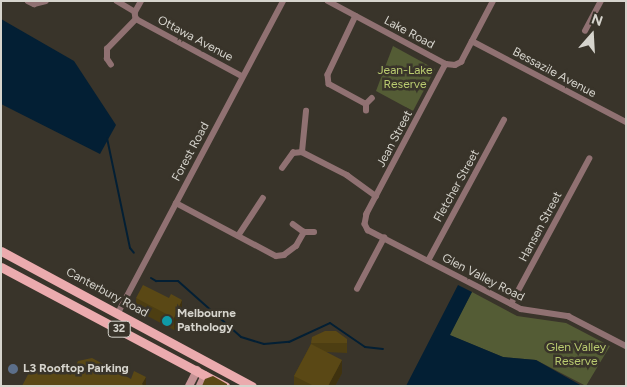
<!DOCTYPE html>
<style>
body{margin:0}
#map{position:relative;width:627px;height:387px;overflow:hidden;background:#39342a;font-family:Figtree,sans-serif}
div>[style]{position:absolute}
.green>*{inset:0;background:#545c35}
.water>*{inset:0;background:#031f34}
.stream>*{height:2px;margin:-1px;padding:0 1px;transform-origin:1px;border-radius:1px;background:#031f34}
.street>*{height:5.5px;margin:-2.75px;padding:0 2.75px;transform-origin:2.75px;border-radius:2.75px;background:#907172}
.secondary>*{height:8px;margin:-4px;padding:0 4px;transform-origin:4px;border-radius:4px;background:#c49294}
.primary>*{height:9px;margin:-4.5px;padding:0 4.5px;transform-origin:4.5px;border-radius:4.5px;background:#ebabae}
.wall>*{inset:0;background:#4d3e12}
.shaded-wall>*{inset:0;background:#3f320f}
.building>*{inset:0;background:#5a4815}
.dots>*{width:14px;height:14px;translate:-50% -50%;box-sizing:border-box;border:2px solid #39342a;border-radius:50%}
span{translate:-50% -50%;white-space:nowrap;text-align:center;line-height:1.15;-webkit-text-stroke:5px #39342a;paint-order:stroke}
.shield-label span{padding:1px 4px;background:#39342a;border:1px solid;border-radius:4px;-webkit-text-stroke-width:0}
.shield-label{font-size:11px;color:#d6d4cd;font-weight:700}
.street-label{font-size:12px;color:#d6d4cd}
.park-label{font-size:12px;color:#bacb70}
.poi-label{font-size:12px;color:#d6d4cd;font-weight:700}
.left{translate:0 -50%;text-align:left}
.frame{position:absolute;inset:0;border:2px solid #d6d4cd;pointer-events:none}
.north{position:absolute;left:567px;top:10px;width:50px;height:50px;-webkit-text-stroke:4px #39342a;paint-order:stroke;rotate:19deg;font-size:14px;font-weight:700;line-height:20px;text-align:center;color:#d6d4cd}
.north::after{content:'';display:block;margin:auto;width:18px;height:22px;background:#d6d4cd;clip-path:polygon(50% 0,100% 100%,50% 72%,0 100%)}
</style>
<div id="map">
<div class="green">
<i style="clip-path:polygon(393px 46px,435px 69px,413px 111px,376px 91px)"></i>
<i style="clip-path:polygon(472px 292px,517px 316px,566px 323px,610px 346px,586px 386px,536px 360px,503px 357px,449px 335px)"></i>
</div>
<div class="water">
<i style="clip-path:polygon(1px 19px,74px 61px,116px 125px,100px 154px,1px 104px)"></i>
<i style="clip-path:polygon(458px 285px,472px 292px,450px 335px,503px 357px,536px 360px,582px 386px,406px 386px)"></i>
</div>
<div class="stream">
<i style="left:107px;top:138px;width:112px;rotate:78.2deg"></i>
<i style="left:130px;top:248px;width:6px;rotate:51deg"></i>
<i style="left:151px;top:278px;width:6px;rotate:31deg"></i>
<i style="left:156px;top:281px;width:22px"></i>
<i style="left:178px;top:281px;width:84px;rotate:41.6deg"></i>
<i style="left:241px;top:337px;width:24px;rotate:17deg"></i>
<i style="left:264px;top:344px;width:25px;rotate:-5deg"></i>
<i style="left:289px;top:342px;width:45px;rotate:-24.9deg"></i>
<i style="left:330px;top:323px;width:42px;rotate:34.4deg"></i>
<i style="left:365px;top:347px;width:18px;rotate:6deg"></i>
</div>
<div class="street">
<i style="left:28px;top:1px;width:7px;rotate:27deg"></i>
<i style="left:34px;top:4px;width:12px;rotate:-14deg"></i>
<i style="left:117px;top:1px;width:21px;rotate:31deg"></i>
<i style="left:135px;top:12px;width:7px;rotate:82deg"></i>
<i style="left:136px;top:19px;width:120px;rotate:28.3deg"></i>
<i style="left:328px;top:1px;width:134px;rotate:28.1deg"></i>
<i style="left:446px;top:64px;width:9px;rotate:6deg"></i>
<i style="left:455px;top:65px;width:7px;rotate:-27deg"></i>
<i style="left:461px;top:62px;width:69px;rotate:-62.3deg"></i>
<i style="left:135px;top:12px;width:13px;rotate:-61deg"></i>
<i style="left:356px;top:16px;width:65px;rotate:115.4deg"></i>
<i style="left:328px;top:75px;width:9px;rotate:84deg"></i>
<i style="left:329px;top:84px;width:42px;rotate:28.4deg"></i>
<i style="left:585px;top:31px;width:34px;rotate:-62deg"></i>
<i style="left:472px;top:41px;width:174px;rotate:27.7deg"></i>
<i style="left:446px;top:64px;width:170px;rotate:117.8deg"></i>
<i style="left:367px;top:214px;width:10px;rotate:101deg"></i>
<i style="left:365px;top:224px;width:7px;rotate:63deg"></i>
<i style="left:368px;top:230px;width:172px;rotate:27.3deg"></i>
<i style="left:521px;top:309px;width:48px;rotate:8.5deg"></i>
<i style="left:568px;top:316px;width:65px;rotate:27.3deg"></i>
<i style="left:111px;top:65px;width:7px;rotate:-124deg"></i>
<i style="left:107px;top:59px;width:10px;rotate:-90deg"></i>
<i style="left:107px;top:49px;width:42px;rotate:-46deg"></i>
<i style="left:366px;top:111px;width:7px;rotate:-90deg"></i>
<i style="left:366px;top:104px;width:8px;rotate:-45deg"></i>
<i style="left:302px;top:152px;width:51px;rotate:27.1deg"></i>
<i style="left:347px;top:175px;width:36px;rotate:36deg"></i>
<i style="left:282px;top:168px;width:19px;rotate:-54deg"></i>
<i style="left:293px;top:153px;width:9px;rotate:-6deg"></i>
<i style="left:302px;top:152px;width:41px;rotate:-84.4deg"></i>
<i style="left:176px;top:203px;width:113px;rotate:27.9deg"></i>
<i style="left:276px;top:256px;width:8px;rotate:-7deg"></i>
<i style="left:284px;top:255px;width:15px;rotate:-37deg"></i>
<i style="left:296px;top:246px;width:16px;rotate:-60deg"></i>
<i style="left:293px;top:224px;width:14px;rotate:36deg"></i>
<i style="left:304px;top:232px;width:10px"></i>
<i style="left:238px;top:236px;width:45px;rotate:-56.7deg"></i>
<i style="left:428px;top:261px;width:160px;rotate:-61.7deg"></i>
<i style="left:357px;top:289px;width:58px;rotate:-62.1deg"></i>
<i style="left:511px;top:304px;width:165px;rotate:-61.7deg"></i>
<i style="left:118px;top:313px;width:353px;rotate:-62.1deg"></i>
</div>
<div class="secondary">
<i style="left:189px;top:386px;width:18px;rotate:-63deg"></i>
<i style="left:200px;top:386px;width:12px;rotate:-66deg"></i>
</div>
<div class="primary">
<i style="left:1px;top:251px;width:285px;rotate:28.3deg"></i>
<i style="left:1px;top:267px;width:254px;rotate:28deg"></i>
</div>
<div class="wall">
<i style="clip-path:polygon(136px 298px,182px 312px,174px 330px,136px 310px)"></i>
<i style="clip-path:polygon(347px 339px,347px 353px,326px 352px,342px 373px,335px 386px,294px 386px,294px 376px,311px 344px,311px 343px)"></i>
</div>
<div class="shaded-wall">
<i style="clip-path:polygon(182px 300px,182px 312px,174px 330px,174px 318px)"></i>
<i style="clip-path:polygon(342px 360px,342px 373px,335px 386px,328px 386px)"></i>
<i style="clip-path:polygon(146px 377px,146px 386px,142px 386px,142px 384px)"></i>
</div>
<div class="building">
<i style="clip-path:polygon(143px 285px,169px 298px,171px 294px,182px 300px,174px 318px,136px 298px)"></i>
<i style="clip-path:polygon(325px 331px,336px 331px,347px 339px,347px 343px,311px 343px,312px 337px)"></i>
<i style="clip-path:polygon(311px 344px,342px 360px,328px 386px,314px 386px,294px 376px)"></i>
<i style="clip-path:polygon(92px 358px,131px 379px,134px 371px,146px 377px,142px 384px,144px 386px,22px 386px,33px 365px,43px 370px,47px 363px,71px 375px,78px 361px)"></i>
<i style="clip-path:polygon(213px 376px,227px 384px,227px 386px,202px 386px,205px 379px)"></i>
</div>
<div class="dots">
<i style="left:167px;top:321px;background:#0f9aa8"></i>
<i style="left:13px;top:369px;background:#5c6f8a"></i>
</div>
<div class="shield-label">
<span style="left:119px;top:329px">32</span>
</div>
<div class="street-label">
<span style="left:409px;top:33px;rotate:28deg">Lake Road</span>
<span style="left:195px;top:39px;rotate:28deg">Ottawa Avenue</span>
<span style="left:554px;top:73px;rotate:28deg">Bessazile Avenue</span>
<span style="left:395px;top:139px;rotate:-62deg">Jean Street</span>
<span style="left:191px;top:152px;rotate:-62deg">Forest Road</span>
<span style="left:457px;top:186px;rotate:-61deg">Fletcher Street</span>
<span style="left:541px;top:227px;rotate:-62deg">Hansen Street</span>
<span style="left:483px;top:278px;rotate:27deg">Glen Valley Road</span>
<span style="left:107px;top:293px;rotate:28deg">Canterbury Road</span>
</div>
<div class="park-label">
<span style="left:405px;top:78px">Jean-Lake<br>Reserve</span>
<span style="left:576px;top:355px">Glen Valley<br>Reserve</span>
</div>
<div class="poi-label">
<span class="left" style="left:177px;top:321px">Melbourne<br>Pathology</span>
<span class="left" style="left:23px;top:369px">L3 Rooftop Parking</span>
</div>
<div class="frame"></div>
<div class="north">N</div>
</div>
